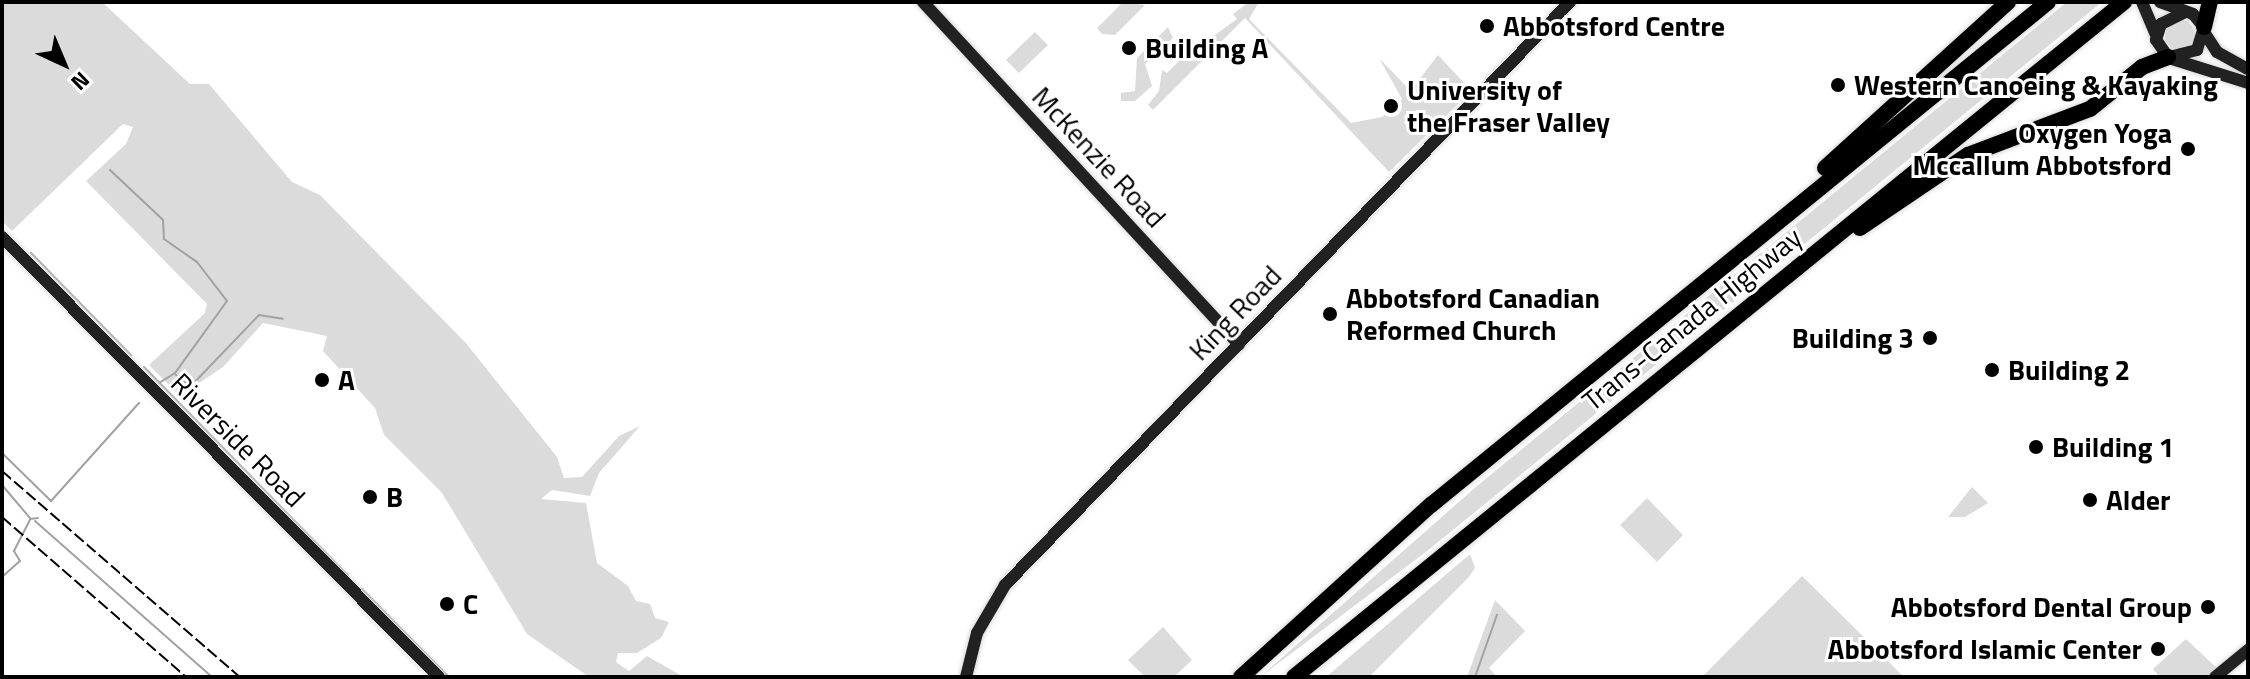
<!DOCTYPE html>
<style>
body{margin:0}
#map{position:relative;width:2250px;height:679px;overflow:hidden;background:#fff;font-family:"Titillium Web",sans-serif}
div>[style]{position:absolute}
.green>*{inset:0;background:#dbdbdb}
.round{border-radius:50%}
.stream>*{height:2px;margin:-1px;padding:0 1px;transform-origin:1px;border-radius:1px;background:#a2a2a2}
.roads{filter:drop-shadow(0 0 2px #dbdbdb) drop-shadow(0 0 2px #dbdbdb)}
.secondary>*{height:12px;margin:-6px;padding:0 6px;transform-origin:6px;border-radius:6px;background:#212121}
.highway>*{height:16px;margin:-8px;padding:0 8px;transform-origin:8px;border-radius:8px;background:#000}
.rail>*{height:2px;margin-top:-1px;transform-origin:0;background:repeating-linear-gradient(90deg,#000 0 12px,transparent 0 16px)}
.dots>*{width:22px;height:22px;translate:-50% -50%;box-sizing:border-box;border:4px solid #fff;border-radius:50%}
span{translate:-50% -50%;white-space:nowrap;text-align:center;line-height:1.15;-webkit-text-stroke:6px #fff;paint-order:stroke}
.poi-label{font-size:28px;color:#000;font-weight:700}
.left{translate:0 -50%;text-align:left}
.right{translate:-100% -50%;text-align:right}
.street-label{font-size:28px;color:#000}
.frame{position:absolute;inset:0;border:4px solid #000;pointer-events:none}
.north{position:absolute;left:24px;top:24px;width:80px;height:80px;-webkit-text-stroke:6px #fff;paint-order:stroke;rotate:136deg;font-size:22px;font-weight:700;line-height:32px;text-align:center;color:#000}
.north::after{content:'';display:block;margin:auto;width:28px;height:36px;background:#000;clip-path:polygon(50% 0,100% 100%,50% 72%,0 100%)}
</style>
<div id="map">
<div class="green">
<i style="clip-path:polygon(2px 2px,102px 2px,190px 84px,209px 84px,292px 182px,320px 195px,465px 342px,557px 457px,564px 478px,582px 477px,619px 436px,640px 426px,599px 473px,590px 496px,552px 490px,541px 499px,586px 503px,597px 563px,628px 586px,636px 601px,650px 604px,655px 618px,669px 622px,661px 638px,637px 653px,618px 653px,616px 662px,629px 671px,647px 656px,684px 677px,589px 677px,527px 634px,442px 493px,384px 435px,375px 408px,323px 351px,327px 336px,263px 323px,223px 367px,180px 396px,149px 365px,205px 313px,207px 304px,86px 181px,126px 144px,133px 127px,123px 124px,12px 231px,2px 221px)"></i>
<i style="clip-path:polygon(1123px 2px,1145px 5px,1115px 35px,1102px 34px,1097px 28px)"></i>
<i style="clip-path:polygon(1249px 2px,1259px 2px,1249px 19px,1351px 123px,1382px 117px,1402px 99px,1379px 58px,1406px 86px,1416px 84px,1438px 55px,1465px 84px,1465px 97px,1389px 172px,1245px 18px,1153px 110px,1148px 105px,1159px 91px,1162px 70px,1167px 73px,1186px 54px,1183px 49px,1190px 53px,1237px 19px,1233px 14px)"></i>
<i style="clip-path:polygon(2067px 2px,2102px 2px,1427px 551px,1260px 677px,1477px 486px)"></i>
<i class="round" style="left:2165px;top:20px;width:30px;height:30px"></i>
<i style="clip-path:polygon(1168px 27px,1173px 38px,1145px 64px,1152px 86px,1135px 101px,1121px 101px,1121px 93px,1135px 91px,1137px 58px)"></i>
<i style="clip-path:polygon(1035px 32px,1048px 45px,1019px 73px,1006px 60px)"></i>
<i style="clip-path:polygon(1972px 487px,1988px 503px,1965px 517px,1948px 517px)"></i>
<i style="clip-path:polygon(1647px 498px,1683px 535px,1657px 562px,1620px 525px)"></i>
<i style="clip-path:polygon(1470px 554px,1475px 568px,1468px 578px,1369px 677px,1326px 677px)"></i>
<i style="clip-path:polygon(1802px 576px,1881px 654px,1904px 677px,1702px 677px)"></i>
<i style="clip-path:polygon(1495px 600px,1525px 631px,1489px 668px,1497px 677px,1467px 677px)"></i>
<i style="clip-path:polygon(1163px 627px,1192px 660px,1174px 677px,1145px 677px,1128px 660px)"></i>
<i style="clip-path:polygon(2186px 639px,2220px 671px,2213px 677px,2160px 677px,2153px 669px)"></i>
</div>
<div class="stream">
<i style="left:110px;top:170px;width:73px;rotate:43.3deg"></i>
<i style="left:163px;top:220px;width:19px;rotate:87deg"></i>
<i style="left:164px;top:239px;width:40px;rotate:34.9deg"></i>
<i style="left:197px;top:262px;width:49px;rotate:52.4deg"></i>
<i style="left:227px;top:301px;width:89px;rotate:125.8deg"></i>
<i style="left:175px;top:373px;width:19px;rotate:148deg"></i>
<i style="left:31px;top:253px;width:143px;rotate:45.6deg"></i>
<i style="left:144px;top:367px;width:291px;rotate:45.6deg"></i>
<i style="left:176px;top:375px;width:18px;rotate:41deg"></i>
<i style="left:190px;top:387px;width:100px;rotate:-46.2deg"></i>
<i style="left:259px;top:315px;width:24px;rotate:9deg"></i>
<i style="left:2px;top:453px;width:69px;rotate:44.4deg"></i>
<i style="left:51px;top:501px;width:132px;rotate:-48.1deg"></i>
<i style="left:2px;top:485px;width:43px;rotate:49.7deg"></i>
<i style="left:35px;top:521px;width:236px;rotate:41.4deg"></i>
<i style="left:2px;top:577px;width:24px;rotate:-42deg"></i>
<i style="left:20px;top:561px;width:12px;rotate:-121deg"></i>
<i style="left:14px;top:551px;width:36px;rotate:-63deg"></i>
<i style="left:30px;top:519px;width:8px;rotate:-7deg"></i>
<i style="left:362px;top:589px;width:124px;rotate:45.3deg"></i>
<i style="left:1475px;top:677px;width:66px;rotate:-70.5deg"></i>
</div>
<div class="roads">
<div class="secondary">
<i style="left:923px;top:2px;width:466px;rotate:47.3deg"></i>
<i style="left:2142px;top:2px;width:34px;rotate:67deg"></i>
<i style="left:2160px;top:2px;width:35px;rotate:20deg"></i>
<i style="left:2193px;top:14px;width:17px;rotate:50deg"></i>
<i style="left:2204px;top:27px;width:24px;rotate:107deg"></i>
<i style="left:2197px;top:50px;width:30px;rotate:166deg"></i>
<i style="left:2168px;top:57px;width:21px;rotate:-125deg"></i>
<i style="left:2156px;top:40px;width:17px;rotate:-73deg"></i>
<i style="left:2161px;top:24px;width:28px;rotate:-26deg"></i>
<i style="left:2204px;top:32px;width:24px;rotate:57deg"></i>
<i style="left:2217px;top:52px;width:35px;rotate:29deg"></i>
<i style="left:2172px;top:59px;width:80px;rotate:17.5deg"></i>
<i style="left:2px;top:237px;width:620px;rotate:45.2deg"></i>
<i style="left:966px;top:677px;width:45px;rotate:-76deg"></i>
<i style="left:977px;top:633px;width:56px;rotate:-59.7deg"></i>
<i style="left:1005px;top:585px;width:812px;rotate:-45.9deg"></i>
<i style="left:2215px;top:677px;width:43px;rotate:-39.3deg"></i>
</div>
<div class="highway">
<i style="left:2204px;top:27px;width:26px;rotate:-77deg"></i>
<i style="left:1825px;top:168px;width:247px;rotate:-42.2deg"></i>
<i style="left:1860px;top:228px;width:130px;rotate:-34.1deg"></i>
<i style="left:1968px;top:155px;width:130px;rotate:-20.7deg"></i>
<i style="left:2090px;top:109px;width:67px;rotate:-38.9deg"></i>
<i style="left:2142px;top:67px;width:28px;rotate:-21deg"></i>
<i style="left:1241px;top:677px;width:256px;rotate:-42.2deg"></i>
<i style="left:1431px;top:505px;width:796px;rotate:-39.19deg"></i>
<i style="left:1294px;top:677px;width:1070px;rotate:-39.12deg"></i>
</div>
</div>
<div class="rail">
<i style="left:2px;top:471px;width:315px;rotate:40.9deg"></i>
<i style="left:2px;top:517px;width:244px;rotate:41deg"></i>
</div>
<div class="dots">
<i style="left:1487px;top:26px;background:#000"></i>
<i style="left:1129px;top:48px;background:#000"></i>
<i style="left:1838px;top:85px;background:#000"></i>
<i style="left:1391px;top:106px;background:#000"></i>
<i style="left:2188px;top:149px;background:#000"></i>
<i style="left:1330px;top:314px;background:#000"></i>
<i style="left:1930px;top:338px;background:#000"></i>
<i style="left:1992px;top:370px;background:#000"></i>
<i style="left:322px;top:380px;background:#000"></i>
<i style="left:2036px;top:447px;background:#000"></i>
<i style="left:370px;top:497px;background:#000"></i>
<i style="left:2090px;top:500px;background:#000"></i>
<i style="left:447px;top:604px;background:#000"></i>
<i style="left:2208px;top:607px;background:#000"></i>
<i style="left:2158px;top:649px;background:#000"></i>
</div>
<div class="poi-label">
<span class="left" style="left:1503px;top:26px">Abbotsford Centre</span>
<span class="left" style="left:1145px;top:48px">Building A</span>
<span class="left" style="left:1854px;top:85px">Western Canoeing &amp; Kayaking</span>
<span class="left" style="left:1407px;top:106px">University of<br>the Fraser Valley</span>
<span class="right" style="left:2172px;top:149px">Oxygen Yoga<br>Mccallum Abbotsford</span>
<span class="left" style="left:1346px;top:314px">Abbotsford Canadian<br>Reformed Church</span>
<span class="right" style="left:1914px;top:338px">Building 3</span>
<span class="left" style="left:2008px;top:370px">Building 2</span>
<span class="left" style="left:338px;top:380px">A</span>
<span class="left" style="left:2052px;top:447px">Building 1</span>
<span class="left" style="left:386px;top:497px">B</span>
<span class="left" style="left:2106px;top:500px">Alder</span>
<span class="left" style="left:463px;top:604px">C</span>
<span class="right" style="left:2192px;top:607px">Abbotsford Dental Group</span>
<span class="right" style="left:2142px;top:649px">Abbotsford Islamic Center</span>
</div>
<div class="street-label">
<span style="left:1099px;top:157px;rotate:47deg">McKenzie Road</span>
<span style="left:1235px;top:313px;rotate:-46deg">King Road</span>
<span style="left:1692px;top:319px;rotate:-39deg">Trans-Canada Highway</span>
<span style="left:238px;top:440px;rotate:45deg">Riverside Road</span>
</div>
<div class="frame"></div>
<div class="north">N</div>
</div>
